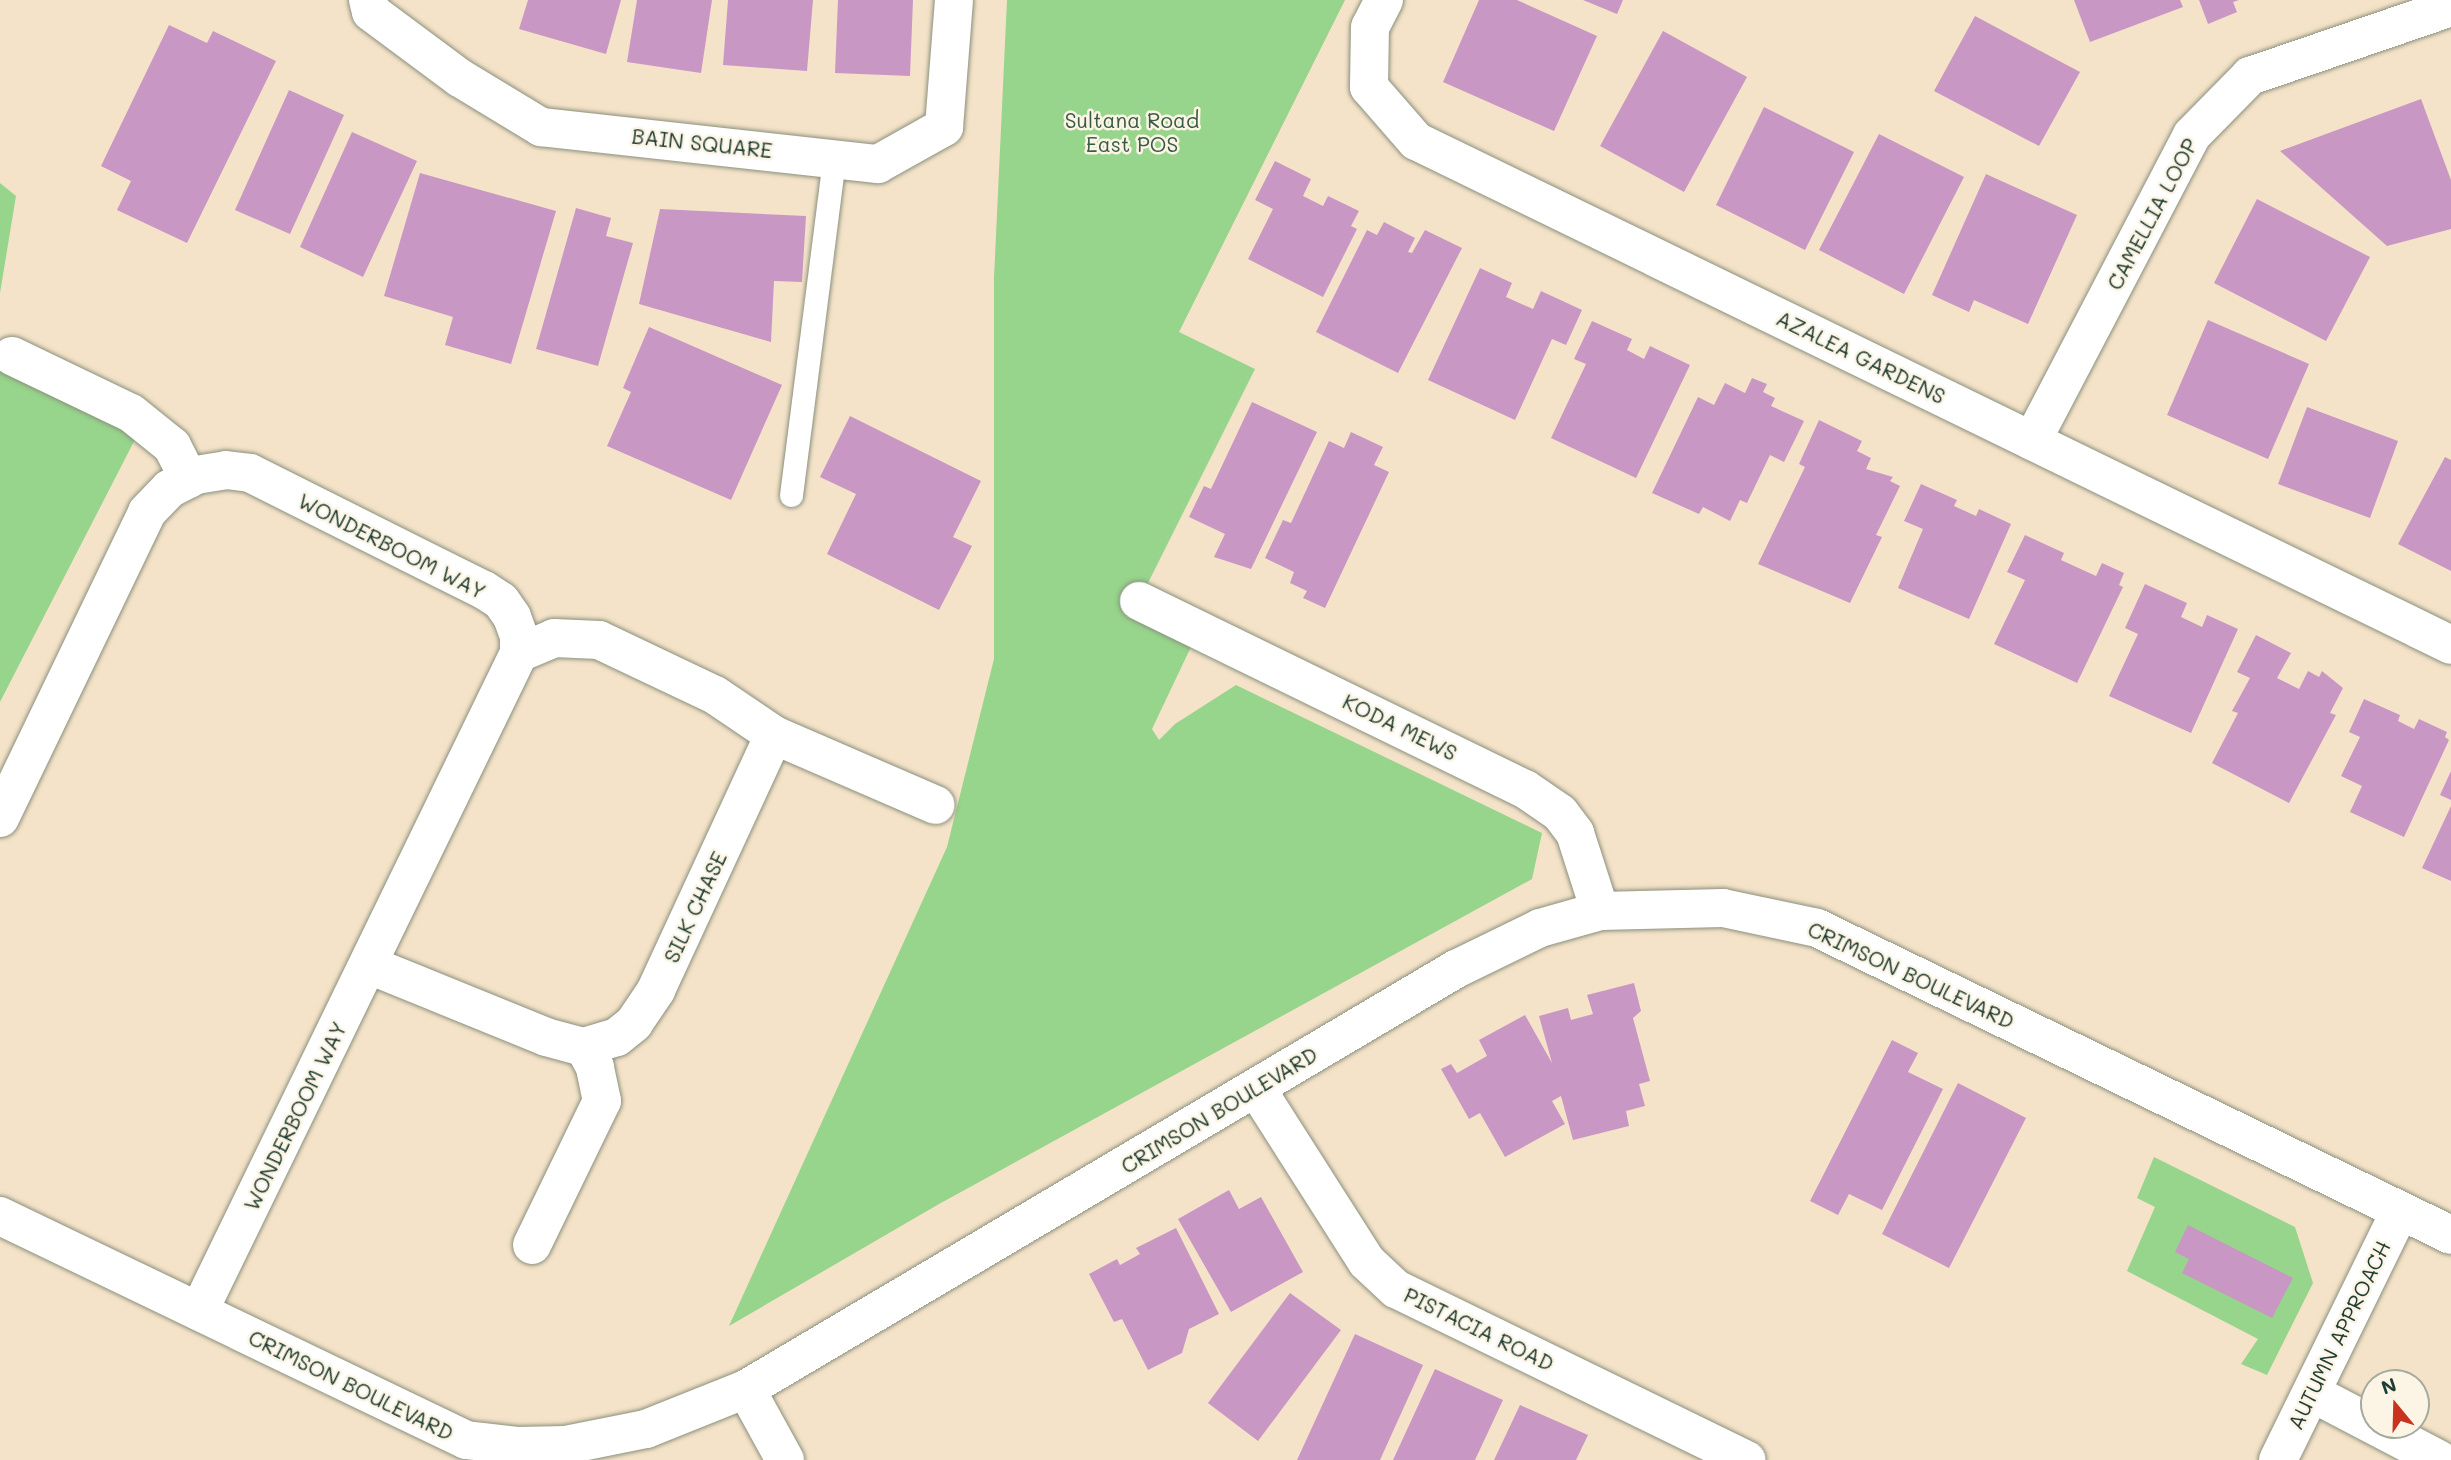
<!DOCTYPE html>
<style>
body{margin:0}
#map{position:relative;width:2451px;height:1460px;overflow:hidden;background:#f5e3c9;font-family:Mali,sans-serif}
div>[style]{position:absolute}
.green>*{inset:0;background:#96d58b}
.building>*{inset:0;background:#c997c4}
.roads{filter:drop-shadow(0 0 2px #8a907e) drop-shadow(0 0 2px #8a907e)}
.lane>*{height:23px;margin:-11.5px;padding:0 11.5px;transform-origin:11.5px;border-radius:11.5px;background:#fff}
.street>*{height:38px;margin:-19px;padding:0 19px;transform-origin:19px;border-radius:19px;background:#fff}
span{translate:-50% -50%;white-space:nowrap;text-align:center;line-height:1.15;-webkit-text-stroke:5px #fcf5e5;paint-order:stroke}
.park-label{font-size:21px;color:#375b45}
.street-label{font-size:21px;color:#1f3d34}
.north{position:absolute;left:2360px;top:1369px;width:70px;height:70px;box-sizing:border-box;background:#fcf5e5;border:2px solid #a4ab9e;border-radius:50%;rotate:341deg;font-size:19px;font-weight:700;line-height:28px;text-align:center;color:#1f3d34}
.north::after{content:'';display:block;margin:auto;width:24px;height:32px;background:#c8321e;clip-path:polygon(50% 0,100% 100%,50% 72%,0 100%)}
</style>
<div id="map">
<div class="green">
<i style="clip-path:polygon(1007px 0,1345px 0,1179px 332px,1255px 369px,1139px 601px,1199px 630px,1152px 729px,1159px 740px,1175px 724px,1236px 685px,1542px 833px,1532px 879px,939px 1204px,729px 1326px,947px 847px,994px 659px,994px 278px)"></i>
<i style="clip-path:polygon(0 183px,16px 196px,0 293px)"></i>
<i style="clip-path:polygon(0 357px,144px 422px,0 702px)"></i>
<i style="clip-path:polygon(2154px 1157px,2295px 1227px,2313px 1283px,2267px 1375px,2241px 1364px,2258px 1339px,2127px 1271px,2155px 1207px,2137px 1198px)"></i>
</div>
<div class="building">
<i style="clip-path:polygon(528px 0,621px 0,606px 54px,519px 29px)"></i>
<i style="clip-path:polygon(637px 0,712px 0,701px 73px,627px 62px)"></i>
<i style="clip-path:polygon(728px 0,813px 0,807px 71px,723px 65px)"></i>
<i style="clip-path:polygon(838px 0,913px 0,910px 76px,835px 73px)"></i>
<i style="clip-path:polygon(1479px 0,1517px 0,1597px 36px,1554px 131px,1443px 82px)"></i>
<i style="clip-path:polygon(1583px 0,1623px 0,1617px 14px)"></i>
<i style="clip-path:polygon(2074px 0,2180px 0,2183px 7px,2090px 42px)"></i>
<i style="clip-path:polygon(2199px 0,2239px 0,2233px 2px,2237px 12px,2208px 24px)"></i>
<i style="clip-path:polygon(1975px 16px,2080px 72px,2039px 146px,1934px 91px)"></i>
<i style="clip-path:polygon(169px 25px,207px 43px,213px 31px,276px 61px,187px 243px,117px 210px,131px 181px,101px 166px)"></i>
<i style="clip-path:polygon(1663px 31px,1747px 77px,1684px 192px,1600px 146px)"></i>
<i style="clip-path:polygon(289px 90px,344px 115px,290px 234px,235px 210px)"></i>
<i style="clip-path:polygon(2421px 99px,2451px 180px,2451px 229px,2387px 246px,2280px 151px)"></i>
<i style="clip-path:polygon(1764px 107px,1854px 152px,1805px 250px,1716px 205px)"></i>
<i style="clip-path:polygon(352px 132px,417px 161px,363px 277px,300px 247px)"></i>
<i style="clip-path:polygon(1879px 134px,1964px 177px,1904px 294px,1819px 250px)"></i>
<i style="clip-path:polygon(1275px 161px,1311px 179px,1303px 196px,1323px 206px,1328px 196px,1359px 211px,1351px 226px,1357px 229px,1323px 297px,1248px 259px,1273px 209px,1255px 200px)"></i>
<i style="clip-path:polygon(420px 173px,556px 211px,511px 364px,445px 345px,453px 317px,384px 296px)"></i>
<i style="clip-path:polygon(1986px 174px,2077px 215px,2028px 324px,1974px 300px,1969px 312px,1932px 295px)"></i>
<i style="clip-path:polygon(2257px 199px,2370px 257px,2326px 341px,2214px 283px)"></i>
<i style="clip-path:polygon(576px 208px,611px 218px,606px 236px,633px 243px,598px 366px,536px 349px)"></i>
<i style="clip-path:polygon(660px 209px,806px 216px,802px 282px,774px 281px,771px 342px,639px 304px)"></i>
<i style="clip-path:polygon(1384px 222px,1415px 238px,1408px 252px,1412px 253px,1425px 230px,1462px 248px,1398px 373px,1316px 332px,1367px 230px,1377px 235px)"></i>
<i style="clip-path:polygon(1480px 268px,1512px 283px,1506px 297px,1533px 309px,1541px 291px,1582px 310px,1566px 345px,1552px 339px,1515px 420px,1428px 380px)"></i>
<i style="clip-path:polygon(2208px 320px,2309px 364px,2268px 459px,2167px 415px)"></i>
<i style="clip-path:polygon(1592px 321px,1632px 339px,1627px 350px,1644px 359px,1650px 346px,1690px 365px,1636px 478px,1551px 438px,1586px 364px,1574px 359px)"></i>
<i style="clip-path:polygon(649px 327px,782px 385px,731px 500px,607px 446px,631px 392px,623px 388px)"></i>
<i style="clip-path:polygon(1752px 378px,1767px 384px,1763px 392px,1775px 398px,1771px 406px,1804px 421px,1784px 462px,1770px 455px,1747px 503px,1740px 500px,1730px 521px,1703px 507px,1699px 514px,1652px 493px,1698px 397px,1714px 405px,1725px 383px,1745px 393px)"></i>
<i style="clip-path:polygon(1252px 402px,1317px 432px,1251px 569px,1214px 557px,1225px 534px,1189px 517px,1204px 486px,1211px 489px)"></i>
<i style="clip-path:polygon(2307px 407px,2398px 441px,2370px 518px,2278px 484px)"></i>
<i style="clip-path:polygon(850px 416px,981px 481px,953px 537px,972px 546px,939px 610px,827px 554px,856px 494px,820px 477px)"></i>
<i style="clip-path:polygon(1819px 420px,1862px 441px,1857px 451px,1871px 458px,1866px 469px,1893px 477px,1890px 481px,1900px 486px,1876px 535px,1882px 537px,1850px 603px,1758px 564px,1805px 467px,1799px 464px)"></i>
<i style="clip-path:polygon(1351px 432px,1383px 447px,1374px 465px,1389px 472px,1325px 608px,1303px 598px,1307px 591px,1290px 583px,1294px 572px,1265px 558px,1283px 520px,1291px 523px,1329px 441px,1344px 448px)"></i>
<i style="clip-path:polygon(2445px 457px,2451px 460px,2451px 571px,2398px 544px)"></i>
<i style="clip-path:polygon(1921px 484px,1957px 500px,1954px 506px,1976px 516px,1979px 509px,2011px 524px,1969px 619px,1898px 588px,1923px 529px,1904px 521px)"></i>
<i style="clip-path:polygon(2025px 535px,2064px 553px,2061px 560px,2096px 576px,2102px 563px,2124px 573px,2119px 585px,2123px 587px,2077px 683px,1994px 644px,2025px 580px,2007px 572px)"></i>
<i style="clip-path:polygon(2145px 584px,2187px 603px,2181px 617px,2202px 627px,2207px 615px,2238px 629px,2191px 733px,2109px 696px,2138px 634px,2125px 628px)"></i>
<i style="clip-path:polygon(2256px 635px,2291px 653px,2277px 678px,2299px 689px,2308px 671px,2319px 677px,2322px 671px,2343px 688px,2330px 713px,2336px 715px,2289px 803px,2212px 763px,2238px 713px,2232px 711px,2250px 678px,2237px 672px)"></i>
<i style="clip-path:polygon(2364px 699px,2400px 715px,2398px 721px,2414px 729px,2419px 719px,2447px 732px,2445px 737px,2449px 740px,2404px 837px,2350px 812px,2362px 786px,2341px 776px,2360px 737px,2349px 732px)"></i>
<i style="clip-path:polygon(2451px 771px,2451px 800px,2440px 795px)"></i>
<i style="clip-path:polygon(2451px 806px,2451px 881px,2422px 868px)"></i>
<i style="clip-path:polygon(1634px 983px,1641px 1011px,1633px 1018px,1650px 1081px,1639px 1084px,1645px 1106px,1626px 1111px,1629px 1126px,1573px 1140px,1561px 1096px,1552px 1101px,1565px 1124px,1505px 1157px,1480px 1113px,1469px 1119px,1441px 1069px,1451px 1064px,1457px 1073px,1487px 1056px,1479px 1040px,1525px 1015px,1552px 1063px,1539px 1016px,1568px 1008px,1571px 1020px,1593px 1014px,1587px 995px)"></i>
<i style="clip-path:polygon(1892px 1040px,1918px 1053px,1908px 1072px,1943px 1089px,1882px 1210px,1849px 1194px,1838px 1215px,1810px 1201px)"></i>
<i style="clip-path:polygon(1958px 1083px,2026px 1118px,1949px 1268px,1882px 1234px)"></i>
<i style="clip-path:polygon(1229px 1190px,1239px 1209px,1261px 1197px,1303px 1272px,1231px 1312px,1178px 1219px)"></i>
<i style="clip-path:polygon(2188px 1225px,2293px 1278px,2272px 1318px,2182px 1273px,2189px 1259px,2175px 1252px)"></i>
<i style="clip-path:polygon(1176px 1228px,1219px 1314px,1189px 1329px,1182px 1353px,1148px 1370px,1122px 1319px,1114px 1322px,1089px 1274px,1117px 1259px,1120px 1265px,1140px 1254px,1136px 1248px)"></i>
<i style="clip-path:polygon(1290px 1293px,1341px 1330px,1258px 1441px,1208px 1403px)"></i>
<i style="clip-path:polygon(1355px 1334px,1423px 1365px,1380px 1460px,1297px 1460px)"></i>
<i style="clip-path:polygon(1435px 1369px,1503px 1400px,1475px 1460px,1393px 1460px)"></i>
<i style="clip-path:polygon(1520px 1405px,1588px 1435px,1576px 1460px,1494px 1460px)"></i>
</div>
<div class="roads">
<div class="lane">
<i style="left:791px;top:495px;width:340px;rotate:-82.7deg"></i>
</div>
<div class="street">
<i style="left:368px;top:0;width:12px;rotate:76deg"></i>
<i style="left:371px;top:12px;width:111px;rotate:36.6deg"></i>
<i style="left:460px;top:78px;width:95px;rotate:31.2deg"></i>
<i style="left:541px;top:127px;width:339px;rotate:6.3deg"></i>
<i style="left:878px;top:164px;width:76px;rotate:-29.3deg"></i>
<i style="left:944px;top:127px;width:127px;rotate:-85.5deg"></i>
<i style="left:1384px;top:0;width:30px;rotate:117deg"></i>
<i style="left:1370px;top:27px;width:60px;rotate:91deg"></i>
<i style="left:1369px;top:87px;width:72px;rotate:49deg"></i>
<i style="left:1416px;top:141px;width:1151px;rotate:25.96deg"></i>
<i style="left:12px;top:356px;width:132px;rotate:25.6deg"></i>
<i style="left:131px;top:413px;width:53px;rotate:38.8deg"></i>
<i style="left:172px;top:446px;width:37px;rotate:63deg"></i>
<i style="left:2032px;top:441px;width:345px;rotate:-62.4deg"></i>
<i style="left:2192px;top:135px;width:83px;rotate:-45.5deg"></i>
<i style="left:2250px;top:76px;width:213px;rotate:-18.9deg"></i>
<i style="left:1139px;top:601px;width:429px;rotate:26deg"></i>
<i style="left:1525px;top:789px;width:42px;rotate:34.4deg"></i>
<i style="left:1560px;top:813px;width:25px;rotate:53deg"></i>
<i style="left:1575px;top:833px;width:82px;rotate:72.2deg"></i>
<i style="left:519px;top:653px;width:38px;rotate:-23deg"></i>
<i style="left:554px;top:638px;width:45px;rotate:2.5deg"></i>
<i style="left:599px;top:640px;width:128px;rotate:25.4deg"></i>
<i style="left:715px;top:695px;width:71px;rotate:34.1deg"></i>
<i style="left:774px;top:735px;width:176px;rotate:23.4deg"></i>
<i style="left:0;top:818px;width:339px;rotate:-64.3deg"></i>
<i style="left:147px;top:512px;width:32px;rotate:-46deg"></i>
<i style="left:169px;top:489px;width:30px;rotate:-27deg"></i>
<i style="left:196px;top:475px;width:30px;rotate:-9deg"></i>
<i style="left:226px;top:470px;width:24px;rotate:7deg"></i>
<i style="left:250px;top:473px;width:262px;rotate:26.6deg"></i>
<i style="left:484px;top:590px;width:20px;rotate:33deg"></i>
<i style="left:501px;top:601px;width:19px;rotate:55deg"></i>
<i style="left:512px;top:617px;width:20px;rotate:70deg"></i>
<i style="left:519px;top:636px;width:17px;rotate:90deg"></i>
<i style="left:519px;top:653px;width:732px;rotate:115.93deg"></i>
<i style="left:369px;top:965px;width:191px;rotate:22.1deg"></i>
<i style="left:546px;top:1037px;width:39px;rotate:15deg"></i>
<i style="left:584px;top:1047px;width:34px;rotate:-17deg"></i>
<i style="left:617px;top:1037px;width:22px;rotate:-39deg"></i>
<i style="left:634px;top:1023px;width:40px;rotate:-56deg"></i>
<i style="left:656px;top:990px;width:281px;rotate:-65.2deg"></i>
<i style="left:1256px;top:1088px;width:206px;rotate:57.5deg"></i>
<i style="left:1367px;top:1262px;width:40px;rotate:43deg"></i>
<i style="left:1396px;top:1289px;width:390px;rotate:26deg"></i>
<i style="left:0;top:1216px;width:517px;rotate:25.67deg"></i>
<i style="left:466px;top:1440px;width:51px;rotate:6.7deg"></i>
<i style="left:517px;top:1446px;width:49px;rotate:-1.2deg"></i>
<i style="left:566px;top:1445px;width:82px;rotate:-11.3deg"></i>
<i style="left:646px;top:1429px;width:108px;rotate:-21.8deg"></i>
<i style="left:746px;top:1389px;width:825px;rotate:-30.61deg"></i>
<i style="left:1456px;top:969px;width:93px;rotate:-26deg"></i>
<i style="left:1540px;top:928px;width:62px;rotate:-15.8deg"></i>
<i style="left:1600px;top:911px;width:123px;rotate:-1.4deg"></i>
<i style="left:1723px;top:908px;width:96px;rotate:12deg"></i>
<i style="left:1817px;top:928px;width:704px;rotate:25.84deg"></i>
<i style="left:532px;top:1245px;width:160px;rotate:-64.1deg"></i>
<i style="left:602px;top:1101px;width:35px;rotate:-102deg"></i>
<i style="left:595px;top:1067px;width:23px;rotate:-119deg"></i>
<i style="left:746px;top:1389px;width:81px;rotate:61.2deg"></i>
<i style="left:2312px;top:1393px;width:144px;rotate:27.6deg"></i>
<i style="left:2278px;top:1460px;width:277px;rotate:-63.9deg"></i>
</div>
</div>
<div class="park-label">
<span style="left:1132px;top:132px">Sultana Road<br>East POS</span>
</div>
<div class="street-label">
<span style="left:702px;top:143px;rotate:6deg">BAIN SQUARE</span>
<span style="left:2152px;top:214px;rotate:-62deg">CAMELLIA LOOP</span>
<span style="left:1861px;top:357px;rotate:26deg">AZALEA GARDENS</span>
<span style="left:392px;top:546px;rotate:27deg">WONDERBOOM WAY</span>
<span style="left:1400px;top:727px;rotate:26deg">KODA MEWS</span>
<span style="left:695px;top:907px;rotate:-65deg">SILK CHASE</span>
<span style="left:1911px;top:975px;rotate:25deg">CRIMSON BOULEVARD</span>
<span style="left:1219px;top:1110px;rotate:-31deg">CRIMSON BOULEVARD</span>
<span style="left:295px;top:1116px;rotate:-64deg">WONDERBOOM WAY</span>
<span style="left:1479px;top:1329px;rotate:26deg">PISTACIA ROAD</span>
<span style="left:2339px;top:1335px;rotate:-64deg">AUTUMN APPROACH</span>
<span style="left:351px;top:1385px;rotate:26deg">CRIMSON BOULEVARD</span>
</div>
<div class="north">N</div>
</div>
